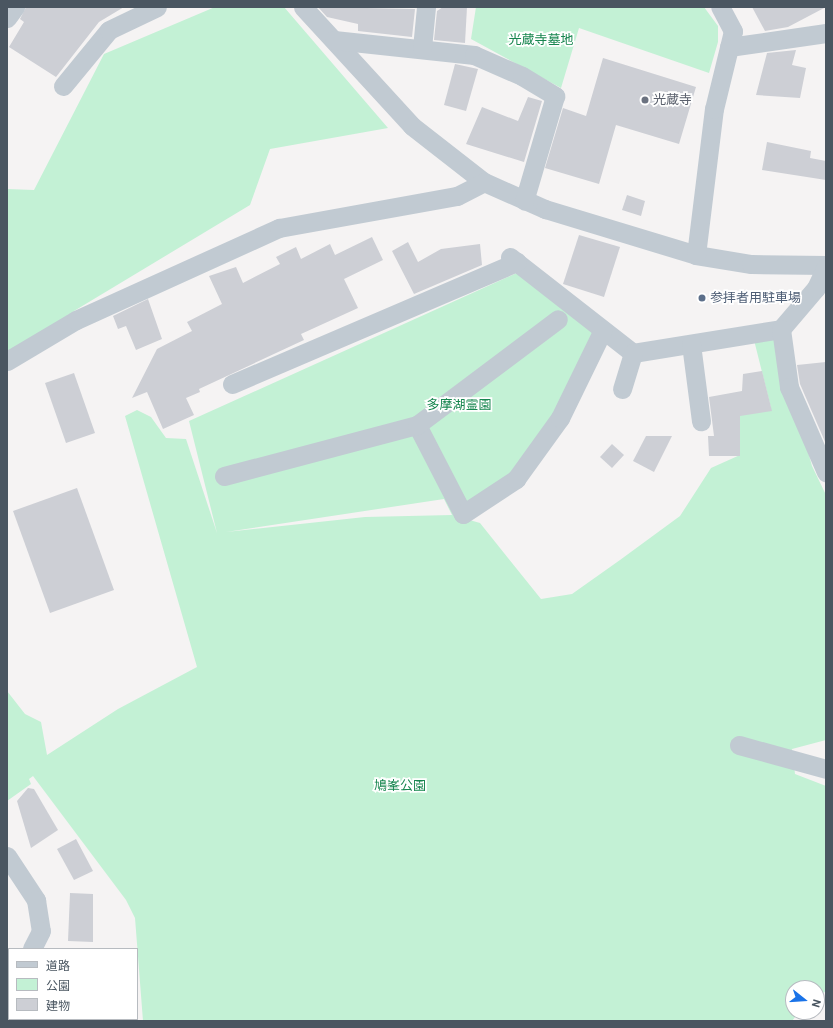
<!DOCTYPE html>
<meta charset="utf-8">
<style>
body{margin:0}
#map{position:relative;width:833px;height:1028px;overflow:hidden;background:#f5f3f3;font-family:Roboto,"Noto Sans JP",sans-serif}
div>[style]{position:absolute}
.green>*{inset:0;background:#c3f1d5}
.building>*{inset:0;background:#cdcfd5}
.minor>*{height:19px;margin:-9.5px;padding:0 9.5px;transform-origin:9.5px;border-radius:9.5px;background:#c1cad2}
.dots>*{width:11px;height:11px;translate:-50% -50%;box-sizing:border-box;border:2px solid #fff;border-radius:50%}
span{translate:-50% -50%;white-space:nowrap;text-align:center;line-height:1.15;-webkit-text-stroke:3.5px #fff;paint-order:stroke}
.park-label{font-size:13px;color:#17864f}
.worship-label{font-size:13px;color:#5b616d}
.left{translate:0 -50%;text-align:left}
.service-label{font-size:13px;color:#4e5e75}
.frame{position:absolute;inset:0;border:8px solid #4a5661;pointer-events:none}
.legend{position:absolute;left:8px;top:948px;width:130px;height:72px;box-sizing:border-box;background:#fff;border:1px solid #b7bbc0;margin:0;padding:5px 7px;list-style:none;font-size:12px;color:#4a5661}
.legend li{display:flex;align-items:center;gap:8px;height:20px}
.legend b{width:20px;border:1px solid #b7bbc0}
.north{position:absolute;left:785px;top:980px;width:40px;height:40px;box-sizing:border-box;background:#fff;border:1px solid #b7bbc0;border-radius:50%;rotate:107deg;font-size:11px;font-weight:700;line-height:16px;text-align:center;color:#4a5661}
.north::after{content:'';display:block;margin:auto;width:14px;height:18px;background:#1a73e8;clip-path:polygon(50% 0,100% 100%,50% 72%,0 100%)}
</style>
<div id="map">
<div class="green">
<i style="clip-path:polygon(215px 7px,284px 7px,388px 128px,270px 149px,250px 205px,74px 311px,7px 358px,7px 189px,34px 190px,104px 54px)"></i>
<i style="clip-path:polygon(476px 7px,704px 7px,718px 26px,718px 42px,709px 73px,579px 28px,561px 88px,471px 39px)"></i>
<i style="clip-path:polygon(evenodd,519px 272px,599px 335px,569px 420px,466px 519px,480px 523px,541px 599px,572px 594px,620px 560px,680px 516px,711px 468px,740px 455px,738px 415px,771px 408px,754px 340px,770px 335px,777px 341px,812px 466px,826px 495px,826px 740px,792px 749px,795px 774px,826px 786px,826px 991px,817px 997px,817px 988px,793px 988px,793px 1012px,799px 1012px,792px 1021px,143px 1021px,135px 918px,126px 900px,33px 776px,29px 779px,31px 784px,7px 801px,7px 691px,25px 714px,41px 722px,47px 755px,118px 709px,197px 667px,125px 416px,137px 410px,151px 417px,166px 438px,186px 439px,217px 533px,189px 421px,519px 272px,444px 499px,452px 515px,365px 517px,226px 532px,444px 499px)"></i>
</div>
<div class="building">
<i style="clip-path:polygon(26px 7px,124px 7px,99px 22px,56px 77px,9px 47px,24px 22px,20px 19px)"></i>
<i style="clip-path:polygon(318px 7px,415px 9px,412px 37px,358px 31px,358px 24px,327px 17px)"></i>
<i style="clip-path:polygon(443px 7px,467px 7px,465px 43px,434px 40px,437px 11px)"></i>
<i style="clip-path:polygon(752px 7px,826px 7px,788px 27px,765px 31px)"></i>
<i style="clip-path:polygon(796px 50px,792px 65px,806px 68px,800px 98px,756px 95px,767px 53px)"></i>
<i style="clip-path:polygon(603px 58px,696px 87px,679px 144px,616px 125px,599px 184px,545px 168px,563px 108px,586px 116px)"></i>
<i style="clip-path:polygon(455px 64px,478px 69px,466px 111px,444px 105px)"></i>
<i style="clip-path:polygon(528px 97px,542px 101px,524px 162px,466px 144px,482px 107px,518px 121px)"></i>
<i style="clip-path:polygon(767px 142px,811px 151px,810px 158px,826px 161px,826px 180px,762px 170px)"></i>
<i style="clip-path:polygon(627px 195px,645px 201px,641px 216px,622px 210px)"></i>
<i style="clip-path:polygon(579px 235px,620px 247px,604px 297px,563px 284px)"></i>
<i style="clip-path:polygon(372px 237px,383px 260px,344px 279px,358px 308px,301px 334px,304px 340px,199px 389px,200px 392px,186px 398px,194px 415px,163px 429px,147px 392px,132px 398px,157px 349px,192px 331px,187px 322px,222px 304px,209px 276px,236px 267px,243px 283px,280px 264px,276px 257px,296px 247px,301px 259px,330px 244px,335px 255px)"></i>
<i style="clip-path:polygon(408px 242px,418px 262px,441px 249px,480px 244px,482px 265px,414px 294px,392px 251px)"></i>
<i style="clip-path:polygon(148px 299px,162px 339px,136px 350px,126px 326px,118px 329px,113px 316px)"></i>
<i style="clip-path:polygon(826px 362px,826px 444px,800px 384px,797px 365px)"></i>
<i style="clip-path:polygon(762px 371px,772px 411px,740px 416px,740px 456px,709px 456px,708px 436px,714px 436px,709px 397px,742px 391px,743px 374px)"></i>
<i style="clip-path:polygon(74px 373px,95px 433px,66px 443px,45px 383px)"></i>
<i style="clip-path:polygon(646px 436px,672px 436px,654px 472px,633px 461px)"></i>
<i style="clip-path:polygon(612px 444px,624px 455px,612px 468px,600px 457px)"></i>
<i style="clip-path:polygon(77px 488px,114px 590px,50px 613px,13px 511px)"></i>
<i style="clip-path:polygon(28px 788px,34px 789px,58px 830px,31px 848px,17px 801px)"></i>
<i style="clip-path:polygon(76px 839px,93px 871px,74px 880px,57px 849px)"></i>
<i style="clip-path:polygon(70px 893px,93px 894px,93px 942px,68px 941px)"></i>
</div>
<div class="minor">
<i style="left:303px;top:7px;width:161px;rotate:47.5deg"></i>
<i style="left:412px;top:126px;width:91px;rotate:37.9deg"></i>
<i style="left:484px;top:182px;width:67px;rotate:23.9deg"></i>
<i style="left:545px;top:209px;width:158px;rotate:16.9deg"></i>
<i style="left:696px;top:255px;width:56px;rotate:9.3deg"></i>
<i style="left:751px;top:264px;width:75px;rotate:0.8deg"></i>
<i style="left:7px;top:18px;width:14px;rotate:-54deg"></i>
<i style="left:334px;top:40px;width:141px;rotate:6.1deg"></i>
<i style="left:474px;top:55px;width:52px;rotate:23.6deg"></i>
<i style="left:522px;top:76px;width:39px;rotate:31deg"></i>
<i style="left:555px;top:96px;width:109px;rotate:106.4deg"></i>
<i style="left:729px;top:47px;width:98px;rotate:-8.2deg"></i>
<i style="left:422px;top:48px;width:41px;rotate:-84.4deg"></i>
<i style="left:63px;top:86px;width:72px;rotate:-50.6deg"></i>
<i style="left:109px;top:30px;width:53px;rotate:-25.6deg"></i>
<i style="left:696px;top:255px;width:147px;rotate:-83deg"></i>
<i style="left:714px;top:109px;width:80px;rotate:-76.3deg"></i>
<i style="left:733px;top:31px;width:27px;rotate:-118deg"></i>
<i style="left:510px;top:257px;width:156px;rotate:38deg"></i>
<i style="left:633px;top:353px;width:150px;rotate:-9.2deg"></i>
<i style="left:781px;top:329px;width:54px;rotate:-49.5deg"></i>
<i style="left:816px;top:288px;width:23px;rotate:-65deg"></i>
<i style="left:781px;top:329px;width:59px;rotate:82.1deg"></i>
<i style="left:789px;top:387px;width:93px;rotate:66.5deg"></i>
<i style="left:691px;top:344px;width:78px;rotate:82.6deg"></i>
<i style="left:7px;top:361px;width:80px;rotate:-30.7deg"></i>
<i style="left:76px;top:320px;width:223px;rotate:-24.4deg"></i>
<i style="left:279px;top:228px;width:181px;rotate:-10.2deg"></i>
<i style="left:457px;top:196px;width:30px;rotate:-27deg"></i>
<i style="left:232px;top:384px;width:310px;rotate:-23.2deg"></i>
<i style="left:622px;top:389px;width:38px;rotate:-73deg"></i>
<i style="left:417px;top:425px;width:100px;rotate:62.7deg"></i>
<i style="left:463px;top:514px;width:64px;rotate:-33.4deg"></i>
<i style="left:516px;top:479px;width:75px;rotate:-54.2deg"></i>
<i style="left:560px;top:418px;width:98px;rotate:-64deg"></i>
<i style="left:224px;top:476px;width:200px;rotate:-14.8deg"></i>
<i style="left:417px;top:425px;width:176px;rotate:-36.9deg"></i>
<i style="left:739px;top:745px;width:90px;rotate:15.4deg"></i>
<i style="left:7px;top:856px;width:53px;rotate:56.6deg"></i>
<i style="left:36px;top:900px;width:31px;rotate:81deg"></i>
<i style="left:41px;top:931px;width:20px;rotate:117deg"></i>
<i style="left:7px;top:982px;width:2px;rotate:-27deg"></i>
</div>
<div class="dots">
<i style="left:645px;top:100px;background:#6b7280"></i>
<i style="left:702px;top:298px;background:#5c6f8a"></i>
</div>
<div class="park-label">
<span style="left:541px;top:40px">光蔵寺墓地</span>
<span style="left:459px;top:405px">多摩湖霊園</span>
<span style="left:400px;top:786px">鳩峯公園</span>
</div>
<div class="worship-label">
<span class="left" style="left:653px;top:100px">光蔵寺</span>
</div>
<div class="service-label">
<span class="left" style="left:710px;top:298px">参拝者用駐車場</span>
</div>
<div class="frame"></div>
<ul class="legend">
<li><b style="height:5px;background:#c1cad2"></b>道路</li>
<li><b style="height:11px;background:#c3f1d5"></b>公園</li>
<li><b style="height:11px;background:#cdcfd5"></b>建物</li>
</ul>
<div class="north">N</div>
</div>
